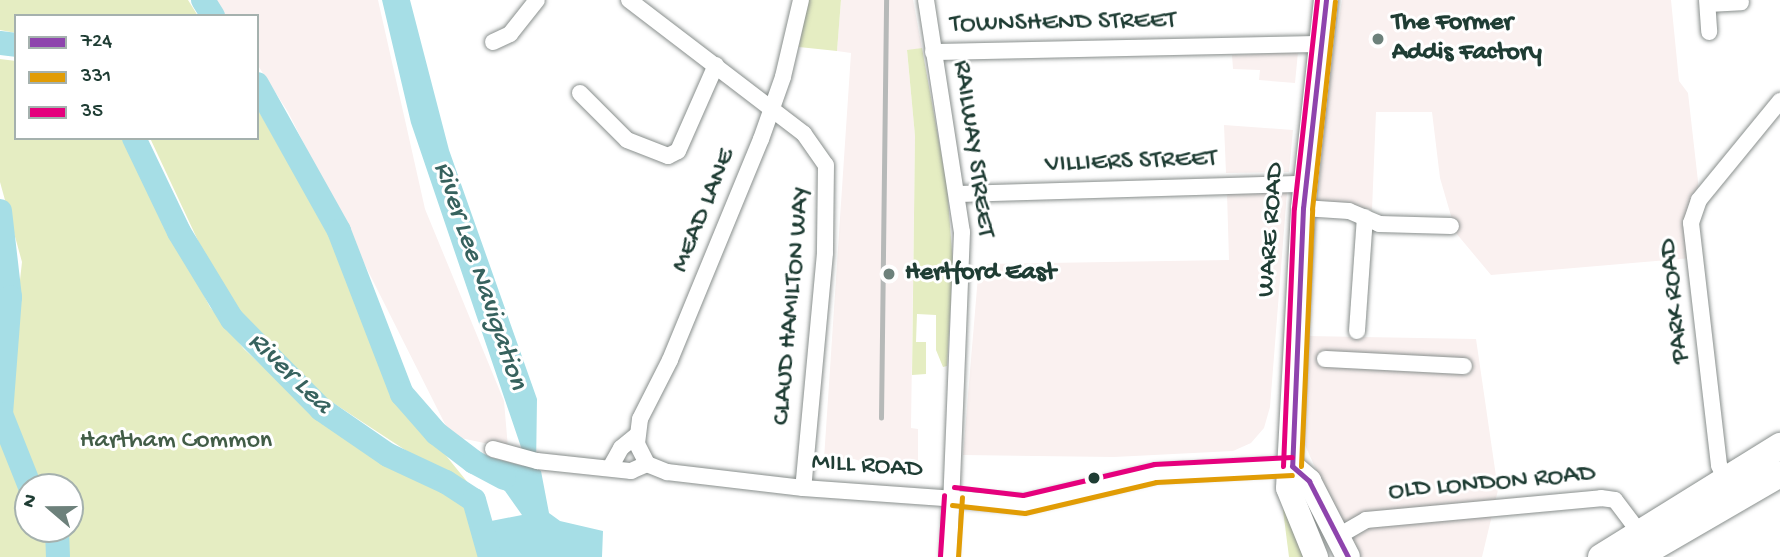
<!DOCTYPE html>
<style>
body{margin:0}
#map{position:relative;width:1780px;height:557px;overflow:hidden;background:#fff;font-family:"Gochi Hand",sans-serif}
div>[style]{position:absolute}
.built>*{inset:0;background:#faf1f0}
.green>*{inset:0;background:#e5edc2}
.water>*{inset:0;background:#a6dee6}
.river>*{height:24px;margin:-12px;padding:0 12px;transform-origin:12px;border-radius:12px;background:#a6dee6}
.roads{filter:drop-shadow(0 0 2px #898f8d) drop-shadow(0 0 2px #898f8d)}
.minor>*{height:16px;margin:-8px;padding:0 8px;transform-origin:8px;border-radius:8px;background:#fff}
.primary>*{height:24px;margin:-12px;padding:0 12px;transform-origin:12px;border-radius:12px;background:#fff}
.trunk>*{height:26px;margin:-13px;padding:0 13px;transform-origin:13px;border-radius:13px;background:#fff}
.rail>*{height:4.5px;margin:-2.25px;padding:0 2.25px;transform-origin:2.25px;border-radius:2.25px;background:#b6b9b8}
.bus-1>*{height:5px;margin:-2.5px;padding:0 2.5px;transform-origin:2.5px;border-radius:2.5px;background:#8e44ad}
.bus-2>*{height:5px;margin:-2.5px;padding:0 2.5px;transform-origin:2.5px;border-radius:2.5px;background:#e19c05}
.bus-3>*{height:5px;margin:-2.5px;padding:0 2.5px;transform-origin:2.5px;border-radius:2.5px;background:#e5007d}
.dots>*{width:19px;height:19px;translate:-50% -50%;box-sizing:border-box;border:4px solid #fff;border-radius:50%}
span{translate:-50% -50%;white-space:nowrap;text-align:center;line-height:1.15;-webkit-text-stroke:6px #fff;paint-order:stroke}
.street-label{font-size:26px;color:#1f3d34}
.poi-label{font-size:26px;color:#1f3d34;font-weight:700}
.left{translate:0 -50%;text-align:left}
.park-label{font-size:26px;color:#425d47}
.water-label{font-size:28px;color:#37625e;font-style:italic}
.legend{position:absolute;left:14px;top:14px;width:245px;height:126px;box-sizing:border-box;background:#fff;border:2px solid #a5b1ae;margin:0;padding:9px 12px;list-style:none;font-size:21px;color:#1f3d34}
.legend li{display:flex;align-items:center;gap:14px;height:35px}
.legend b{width:35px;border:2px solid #a5b1ae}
.north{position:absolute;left:14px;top:473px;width:70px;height:70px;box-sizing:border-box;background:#fff;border:2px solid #a5b1ae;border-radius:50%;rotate:290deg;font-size:19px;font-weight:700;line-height:28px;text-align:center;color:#1f3d34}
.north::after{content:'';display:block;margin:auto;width:24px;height:32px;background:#6d817b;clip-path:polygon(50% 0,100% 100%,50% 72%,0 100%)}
</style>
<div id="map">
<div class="built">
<i style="clip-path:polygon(216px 0,378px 0,425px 209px,504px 401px,508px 448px,451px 436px,288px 112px,257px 64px,257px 16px,226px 16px)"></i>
<i style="clip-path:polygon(841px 0,913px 0,922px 48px,907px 51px,915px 136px,911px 428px,918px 429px,918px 463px,911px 463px,910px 468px,863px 467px,863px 462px,854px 459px,824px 459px,851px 53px,837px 51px)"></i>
<i style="clip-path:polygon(1342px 0,1671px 0,1679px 81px,1688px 93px,1699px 190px,1691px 258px,1491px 275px,1456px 233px,1440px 178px,1432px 112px,1376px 112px,1372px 210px,1319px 201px,1324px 113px)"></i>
<i style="clip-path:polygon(1298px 52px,1295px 83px,1259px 80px,1260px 70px,1233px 69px,1232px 55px)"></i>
<i style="clip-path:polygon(1224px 125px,1293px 130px,1289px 172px,1226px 173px)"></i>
<i style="clip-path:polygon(1287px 192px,1270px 407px,1264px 428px,1251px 443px,1233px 451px,1114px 457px,963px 455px,979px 264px,1229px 260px,1227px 193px)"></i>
<i style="clip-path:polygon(1307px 336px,1476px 339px,1498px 490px,1482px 557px,1361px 557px,1352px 548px,1304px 443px)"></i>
</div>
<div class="green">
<i style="clip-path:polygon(0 0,188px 0,198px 16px,16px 16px,16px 33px,0 30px)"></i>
<i style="clip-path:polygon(808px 0,841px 0,837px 51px,799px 47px)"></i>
<i style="clip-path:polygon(922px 48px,947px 186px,953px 264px,947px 366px,943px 367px,936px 350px,936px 315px,917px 314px,916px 342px,926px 342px,926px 374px,912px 375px,915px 136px,907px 50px)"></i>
<i style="clip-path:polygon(0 59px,16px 61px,16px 138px,122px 138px,210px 307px,244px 349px,310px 410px,457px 499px,474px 517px,480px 557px,63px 557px,65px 529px,70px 529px,70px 487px,41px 487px,14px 422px,9px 379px,22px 262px,0 182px)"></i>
<i style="clip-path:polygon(257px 108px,344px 260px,396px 394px,469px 484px,419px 459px,318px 393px,236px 312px,208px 262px,150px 138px,257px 138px)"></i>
<i style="clip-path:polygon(0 422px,28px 492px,28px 529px,51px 529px,52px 557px,0 557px)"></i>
<i style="clip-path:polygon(1288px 508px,1306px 557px,1289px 557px,1283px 510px)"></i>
</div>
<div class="water">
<i style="clip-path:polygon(382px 0,410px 0,449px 150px,537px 399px,536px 468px,541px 471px,549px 513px,560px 521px,603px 531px,602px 557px,497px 557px,491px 521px,522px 515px,505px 491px,471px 471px,477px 454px,523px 466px,523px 453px,411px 123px)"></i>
</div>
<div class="river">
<i style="left:203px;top:0;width:19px;rotate:58deg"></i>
<i style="left:0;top:43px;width:16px;rotate:7deg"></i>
<i style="left:257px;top:84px;width:168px;rotate:60.8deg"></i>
<i style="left:339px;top:231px;width:175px;rotate:68.9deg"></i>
<i style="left:402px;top:394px;width:52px;rotate:48.9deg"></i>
<i style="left:436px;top:433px;width:48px;rotate:37.3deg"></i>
<i style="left:474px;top:462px;width:34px;rotate:28deg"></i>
<i style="left:134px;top:138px;width:104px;rotate:64.4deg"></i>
<i style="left:179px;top:232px;width:102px;rotate:58.7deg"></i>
<i style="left:232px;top:319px;width:127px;rotate:45.3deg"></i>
<i style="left:321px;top:409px;width:81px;rotate:34.5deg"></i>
<i style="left:388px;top:455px;width:64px;rotate:25deg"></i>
<i style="left:446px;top:482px;width:33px;rotate:33deg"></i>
<i style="left:474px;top:500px;width:59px;rotate:74.3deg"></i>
<i style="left:0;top:211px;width:87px;rotate:83.4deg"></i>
<i style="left:10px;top:297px;width:117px;rotate:94.4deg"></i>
<i style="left:1px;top:414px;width:79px;rotate:68.3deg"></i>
<i style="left:57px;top:529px;width:28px;rotate:88deg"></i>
</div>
<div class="roads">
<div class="minor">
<i style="left:629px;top:0;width:220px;rotate:37.4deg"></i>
<i style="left:804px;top:134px;width:38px;rotate:55deg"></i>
<i style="left:826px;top:165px;width:88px;rotate:90.7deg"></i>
<i style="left:825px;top:253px;width:236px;rotate:95.3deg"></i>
<i style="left:801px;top:0;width:79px;rotate:103.2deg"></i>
<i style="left:783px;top:77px;width:66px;rotate:109.5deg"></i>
<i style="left:761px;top:139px;width:239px;rotate:112.4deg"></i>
<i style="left:670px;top:360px;width:66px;rotate:117deg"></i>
<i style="left:640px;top:419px;width:25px;rotate:97deg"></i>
<i style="left:637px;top:444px;width:22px;rotate:63deg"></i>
<i style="left:647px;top:464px;width:22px;rotate:22deg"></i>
<i style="left:667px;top:472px;width:137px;rotate:6.7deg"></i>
<i style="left:803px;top:488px;width:222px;rotate:4.1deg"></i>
<i style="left:1024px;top:504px;width:135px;rotate:-13.3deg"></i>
<i style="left:1155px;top:473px;width:137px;rotate:-2.9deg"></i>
<i style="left:926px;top:0;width:235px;rotate:81.2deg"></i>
<i style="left:962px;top:232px;width:325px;rotate:92.3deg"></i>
<i style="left:1707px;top:0;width:32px;rotate:86deg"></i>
<i style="left:1708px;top:4px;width:33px;rotate:-3deg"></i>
<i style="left:493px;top:42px;width:19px;rotate:-25deg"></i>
<i style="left:510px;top:34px;width:43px;rotate:-51.5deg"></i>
<i style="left:933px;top:52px;width:387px;rotate:-1.2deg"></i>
<i style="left:580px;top:93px;width:66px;rotate:45deg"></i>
<i style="left:627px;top:140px;width:44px;rotate:21.3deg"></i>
<i style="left:668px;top:156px;width:11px;rotate:-27deg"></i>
<i style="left:678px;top:151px;width:94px;rotate:-66.2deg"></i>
<i style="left:959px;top:194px;width:346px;rotate:-1.7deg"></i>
<i style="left:1303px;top:208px;width:46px;rotate:3.7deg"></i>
<i style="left:1349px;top:211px;width:33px;rotate:23deg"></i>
<i style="left:1379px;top:224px;width:72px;rotate:1.6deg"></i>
<i style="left:1357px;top:331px;width:114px;rotate:-86deg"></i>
<i style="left:1325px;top:359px;width:139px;rotate:2.9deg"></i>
<i style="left:493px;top:449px;width:46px;rotate:15.3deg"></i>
<i style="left:537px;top:461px;width:95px;rotate:6.1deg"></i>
<i style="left:631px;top:471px;width:17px;rotate:-24deg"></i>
<i style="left:610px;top:468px;width:23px;rotate:-61deg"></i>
<i style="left:621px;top:448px;width:21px;rotate:-39deg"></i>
<i style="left:1726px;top:481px;width:17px;rotate:-114deg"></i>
<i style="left:1719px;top:465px;width:244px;rotate:-96.6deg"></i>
<i style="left:1691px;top:223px;width:24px;rotate:-71deg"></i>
<i style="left:1699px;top:200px;width:128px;rotate:-50.7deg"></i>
<i style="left:1335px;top:538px;width:36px;rotate:-30deg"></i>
<i style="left:1366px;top:520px;width:236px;rotate:-5.3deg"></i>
<i style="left:1601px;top:498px;width:14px;rotate:8deg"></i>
<i style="left:1615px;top:500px;width:41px;rotate:52.9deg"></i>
</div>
<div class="primary">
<i style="left:1292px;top:466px;width:23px;rotate:41deg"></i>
<i style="left:1309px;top:481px;width:85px;rotate:62.8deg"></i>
<i style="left:1316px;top:557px;width:74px;rotate:-112.1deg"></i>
<i style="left:1288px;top:488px;width:280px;rotate:-86.9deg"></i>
<i style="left:1303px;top:208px;width:209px;rotate:-83.7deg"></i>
</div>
<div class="trunk">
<i style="left:1601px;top:557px;width:211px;rotate:-31.8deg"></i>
<i style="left:1637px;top:557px;width:165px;rotate:-30.1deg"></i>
</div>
</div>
<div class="rail">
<i style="left:881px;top:418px;width:418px;rotate:-89.3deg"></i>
</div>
<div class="bus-1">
<i style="left:1326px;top:0;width:209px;rotate:96.3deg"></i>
<i style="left:1303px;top:208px;width:258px;rotate:92.4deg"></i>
<i style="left:1292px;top:466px;width:23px;rotate:41deg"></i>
<i style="left:1309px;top:481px;width:85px;rotate:62.8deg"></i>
</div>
<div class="bus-2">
<i style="left:1301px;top:466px;width:257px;rotate:-87.5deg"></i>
<i style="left:1312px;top:209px;width:209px;rotate:-83.7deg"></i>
<i style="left:952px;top:505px;width:73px;rotate:6.3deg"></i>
<i style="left:1025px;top:513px;width:135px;rotate:-13.3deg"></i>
<i style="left:1156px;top:482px;width:136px;rotate:-2.9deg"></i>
<i style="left:958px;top:557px;width:60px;rotate:-86.2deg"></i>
</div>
<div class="bus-3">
<i style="left:1283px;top:466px;width:258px;rotate:-87.6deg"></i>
<i style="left:1294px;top:208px;width:209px;rotate:-83.7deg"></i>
<i style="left:954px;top:487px;width:69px;rotate:6.6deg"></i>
<i style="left:1023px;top:495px;width:135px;rotate:-13.3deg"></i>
<i style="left:1154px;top:464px;width:138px;rotate:-2.9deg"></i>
<i style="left:940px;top:556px;width:61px;rotate:-86.2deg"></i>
</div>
<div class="dots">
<i style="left:1378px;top:39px;background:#6d817b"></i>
<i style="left:889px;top:274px;background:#6d817b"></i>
<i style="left:1094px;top:478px;background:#1f3d34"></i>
</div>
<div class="street-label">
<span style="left:1063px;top:24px;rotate:-1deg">TOWNSHEND STREET</span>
<span style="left:972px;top:149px;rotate:82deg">RAILWAY STREET</span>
<span style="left:1131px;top:163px;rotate:-2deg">VILLIERS STREET</span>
<span style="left:705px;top:211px;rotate:-68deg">MEAD LANE</span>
<span style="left:1272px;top:230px;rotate:-86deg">WARE ROAD</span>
<span style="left:1676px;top:301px;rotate:-96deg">PARK ROAD</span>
<span style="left:793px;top:306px;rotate:-85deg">CLAUD HAMILTON WAY</span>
<span style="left:867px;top:467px;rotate:4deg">MILL ROAD</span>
<span style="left:1492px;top:484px;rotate:-5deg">OLD LONDON ROAD</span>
</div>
<div class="poi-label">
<span class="left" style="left:1392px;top:39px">The Former<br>Addis Factory</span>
<span class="left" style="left:905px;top:274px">Hertford East</span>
</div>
<div class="park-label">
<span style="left:176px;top:442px">Hartham Common</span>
</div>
<div class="water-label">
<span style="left:479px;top:276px;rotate:71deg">River Lee Navigation</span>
<span style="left:289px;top:374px;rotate:44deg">River Lea</span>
</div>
<ul class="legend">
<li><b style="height:9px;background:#8e44ad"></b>724</li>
<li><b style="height:9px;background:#e19c05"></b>331</li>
<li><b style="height:9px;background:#e5007d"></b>35</li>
</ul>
<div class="north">N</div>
</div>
